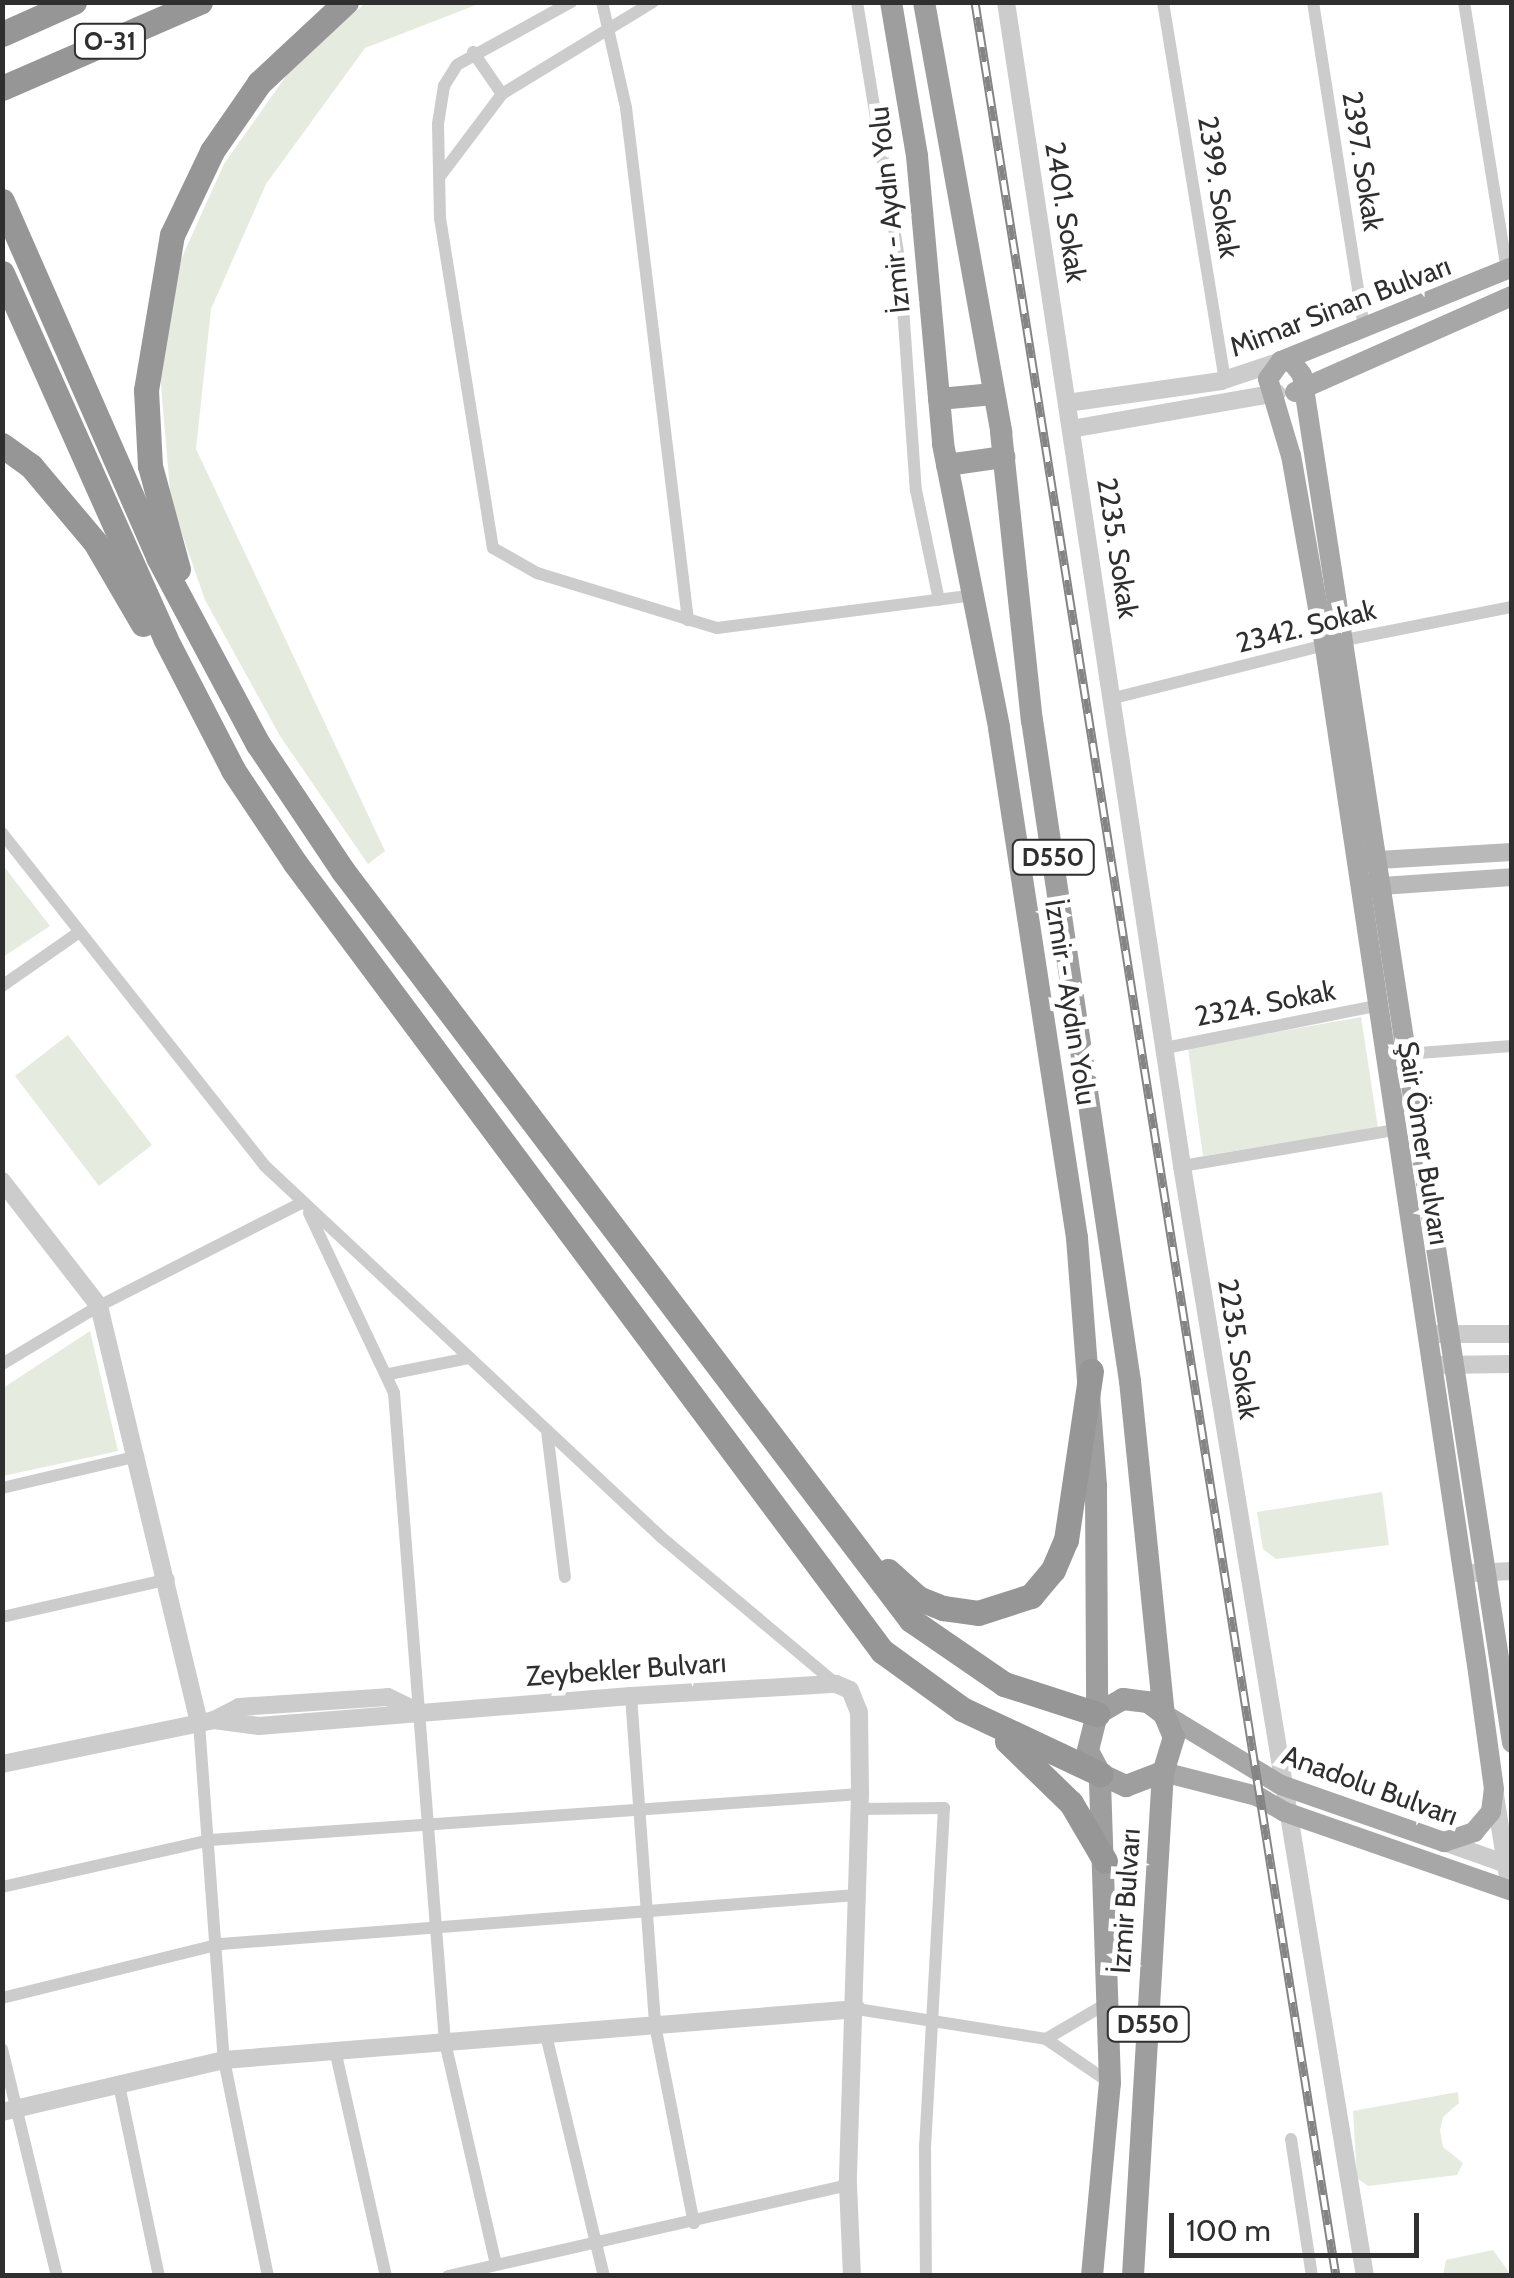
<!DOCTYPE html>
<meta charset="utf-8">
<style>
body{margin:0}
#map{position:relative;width:1514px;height:2278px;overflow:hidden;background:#fff;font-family:Cabin,sans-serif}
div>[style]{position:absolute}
.green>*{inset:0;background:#e5ebde}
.minor>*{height:12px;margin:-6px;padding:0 6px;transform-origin:6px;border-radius:6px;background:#ccc}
.tertiary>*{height:18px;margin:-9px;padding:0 9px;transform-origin:9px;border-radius:9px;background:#ccc}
.secondary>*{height:18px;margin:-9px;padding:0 9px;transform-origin:9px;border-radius:9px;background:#b9b9b9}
.primary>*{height:20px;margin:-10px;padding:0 10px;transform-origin:10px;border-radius:10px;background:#a7a7a7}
.trunk>*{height:22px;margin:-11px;padding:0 11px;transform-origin:11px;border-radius:11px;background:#9e9e9e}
.motorway>*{height:25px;margin:-12.5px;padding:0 12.5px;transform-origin:12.5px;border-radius:12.5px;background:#969696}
.rail>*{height:9px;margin-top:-4.5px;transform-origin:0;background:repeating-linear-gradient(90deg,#fff 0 15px,#848484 0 30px);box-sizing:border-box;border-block:2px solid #848484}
span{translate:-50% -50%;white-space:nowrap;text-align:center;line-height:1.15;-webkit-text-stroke:10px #fff;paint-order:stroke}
.shield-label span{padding:2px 8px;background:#fff;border:2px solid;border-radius:8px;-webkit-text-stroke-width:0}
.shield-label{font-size:25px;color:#2f2f2f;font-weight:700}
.street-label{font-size:28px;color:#2f2f2f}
.frame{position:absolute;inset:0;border:5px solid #2f2f2f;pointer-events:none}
.scale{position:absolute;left:1169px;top:2213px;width:250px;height:45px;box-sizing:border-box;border:5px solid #2f2f2f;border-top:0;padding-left:12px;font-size:30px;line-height:35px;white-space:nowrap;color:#2f2f2f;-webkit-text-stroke:8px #fff;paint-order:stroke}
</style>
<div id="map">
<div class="green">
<i style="clip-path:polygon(366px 3px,481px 3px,365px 48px,266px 184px,211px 309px,196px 449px,385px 851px,368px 864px,280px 736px,205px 600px,171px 502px,159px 362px,174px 275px,224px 164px,298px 59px)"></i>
<i style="clip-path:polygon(2px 864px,50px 926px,3px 957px,2px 957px)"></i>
<i style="clip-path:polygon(1361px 1017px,1378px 1128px,1203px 1156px,1188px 1048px)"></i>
<i style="clip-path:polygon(68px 1035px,152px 1145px,99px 1186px,15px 1076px)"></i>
<i style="clip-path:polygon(90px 1331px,118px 1451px,3px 1476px,3px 1388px)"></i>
<i style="clip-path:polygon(1382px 1492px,1389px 1545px,1276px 1559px,1263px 1549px,1257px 1512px)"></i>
<i style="clip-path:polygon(1458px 2092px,1459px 2103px,1443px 2117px,1440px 2130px,1443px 2147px,1463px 2163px,1457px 2175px,1368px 2186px,1357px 2178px,1353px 2111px)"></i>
<i style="clip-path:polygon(1493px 2250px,1511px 2275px,1443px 2275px,1446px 2260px)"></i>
</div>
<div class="minor">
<i style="left:571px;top:2px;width:130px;rotate:151.1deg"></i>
<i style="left:457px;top:65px;width:25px;rotate:122deg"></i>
<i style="left:444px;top:86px;width:38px;rotate:99deg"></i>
<i style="left:438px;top:124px;width:94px;rotate:88.8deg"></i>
<i style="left:440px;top:218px;width:334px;rotate:80.9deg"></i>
<i style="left:493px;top:548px;width:51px;rotate:29.6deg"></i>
<i style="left:537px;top:573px;width:188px;rotate:17deg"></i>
<i style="left:717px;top:628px;width:261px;rotate:-7.3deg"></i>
<i style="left:602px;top:2px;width:109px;rotate:77.2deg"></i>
<i style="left:626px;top:108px;width:516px;rotate:83.1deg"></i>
<i style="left:857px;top:2px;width:266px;rotate:80.7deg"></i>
<i style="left:900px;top:264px;width:227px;rotate:86deg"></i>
<i style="left:916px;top:490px;width:112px;rotate:78.2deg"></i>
<i style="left:1163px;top:2px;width:383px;rotate:80.7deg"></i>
<i style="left:1313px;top:2px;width:329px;rotate:81.1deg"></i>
<i style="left:1464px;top:2px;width:270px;rotate:80.9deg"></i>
<i style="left:473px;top:52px;width:51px;rotate:55.4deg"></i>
<i style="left:441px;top:175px;width:101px;rotate:-53deg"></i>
<i style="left:502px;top:94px;width:177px;rotate:-31.4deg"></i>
<i style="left:1114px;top:698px;width:238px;rotate:-14.1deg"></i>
<i style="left:1345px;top:640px;width:170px;rotate:-11.2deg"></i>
<i style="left:2px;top:833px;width:424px;rotate:51.7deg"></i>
<i style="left:265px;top:1166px;width:543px;rotate:43.13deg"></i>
<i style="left:661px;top:1537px;width:229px;rotate:40deg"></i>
<i style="left:2px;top:986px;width:93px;rotate:-34.9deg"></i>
<i style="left:1165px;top:1048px;width:214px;rotate:-11.3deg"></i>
<i style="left:1406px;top:1054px;width:106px;rotate:-4.3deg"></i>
<i style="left:1182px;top:1166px;width:215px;rotate:-9.6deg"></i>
<i style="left:309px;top:1213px;width:199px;rotate:64.7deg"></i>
<i style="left:394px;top:1393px;width:651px;rotate:85.51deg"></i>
<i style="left:445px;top:2042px;width:228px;rotate:77.1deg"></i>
<i style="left:2px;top:1364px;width:113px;rotate:-30.9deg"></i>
<i style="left:99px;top:1306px;width:229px;rotate:-27deg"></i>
<i style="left:389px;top:1374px;width:82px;rotate:-11.3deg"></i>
<i style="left:547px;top:1431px;width:147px;rotate:83deg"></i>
<i style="left:2px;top:1488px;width:140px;rotate:-13.2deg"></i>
<i style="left:2px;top:1617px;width:171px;rotate:-12.8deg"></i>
<i style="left:631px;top:1696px;width:330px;rotate:85.8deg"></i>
<i style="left:655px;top:2025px;width:202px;rotate:78.9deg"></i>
<i style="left:199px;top:1723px;width:338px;rotate:85.8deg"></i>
<i style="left:224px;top:2060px;width:220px;rotate:78.5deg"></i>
<i style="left:860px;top:1809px;width:84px;rotate:-0.7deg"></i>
<i style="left:944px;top:1808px;width:338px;rotate:93.2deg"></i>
<i style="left:925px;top:2145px;width:131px;rotate:89.6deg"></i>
<i style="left:2px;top:1887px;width:213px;rotate:-12.7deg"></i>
<i style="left:210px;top:1840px;width:652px;rotate:-4.05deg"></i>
<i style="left:2px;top:1998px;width:226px;rotate:-13.9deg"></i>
<i style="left:221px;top:1944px;width:637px;rotate:-4.41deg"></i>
<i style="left:857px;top:2009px;width:191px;rotate:9deg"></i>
<i style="left:1046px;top:2039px;width:78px;rotate:34.5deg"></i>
<i style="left:546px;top:2035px;width:248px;rotate:76.5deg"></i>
<i style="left:1046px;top:2039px;width:73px;rotate:-30.4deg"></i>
<i style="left:2px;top:2049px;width:234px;rotate:76.4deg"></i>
<i style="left:335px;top:2050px;width:232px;rotate:77.3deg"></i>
<i style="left:119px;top:2085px;width:195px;rotate:78.2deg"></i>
<i style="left:1291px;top:2139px;width:139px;rotate:81.3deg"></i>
<i style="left:448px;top:2276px;width:410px;rotate:-12.8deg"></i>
</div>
<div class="tertiary">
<i style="left:1006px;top:2px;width:1177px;rotate:81.4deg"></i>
<i style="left:1182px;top:1166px;width:1125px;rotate:80.64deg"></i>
<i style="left:1067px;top:403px;width:156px;rotate:-8.1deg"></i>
<i style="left:1221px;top:381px;width:63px;rotate:-18.4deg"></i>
<i style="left:1071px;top:429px;width:209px;rotate:-9.9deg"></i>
<i style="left:2px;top:1181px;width:158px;rotate:52.2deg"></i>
<i style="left:99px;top:1306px;width:429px;rotate:76.5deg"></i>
<i style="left:1437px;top:1334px;width:75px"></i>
<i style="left:1440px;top:1365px;width:72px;rotate:-0.8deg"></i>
<i style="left:1472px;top:1573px;width:40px;rotate:-2.9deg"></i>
<i style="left:214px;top:1720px;width:28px;rotate:-27deg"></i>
<i style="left:239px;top:1707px;width:149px;rotate:-3.8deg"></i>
<i style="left:388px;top:1697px;width:34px;rotate:26deg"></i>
<i style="left:2px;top:1764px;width:217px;rotate:-11.7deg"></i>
<i style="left:214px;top:1720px;width:45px;rotate:7.6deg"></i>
<i style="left:259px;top:1726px;width:373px;rotate:-4.6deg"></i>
<i style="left:631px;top:1696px;width:205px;rotate:-3.4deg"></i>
<i style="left:836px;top:1684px;width:15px;rotate:23deg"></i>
<i style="left:850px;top:1690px;width:24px;rotate:68deg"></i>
<i style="left:859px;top:1712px;width:82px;rotate:89.3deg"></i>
<i style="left:860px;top:1794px;width:391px;rotate:91.8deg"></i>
<i style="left:848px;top:2185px;width:91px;rotate:87.5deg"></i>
<i style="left:1495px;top:1795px;width:96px;rotate:81deg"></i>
<i style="left:1444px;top:1842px;width:72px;rotate:19.4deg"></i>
<i style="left:2px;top:2112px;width:228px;rotate:-13.2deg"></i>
<i style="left:224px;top:2060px;width:635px;rotate:-4.61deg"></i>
</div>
<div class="secondary">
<i style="left:1362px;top:861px;width:150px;rotate:-3.4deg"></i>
<i style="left:1367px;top:887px;width:145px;rotate:-3.9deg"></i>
</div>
<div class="primary">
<i style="left:1281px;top:361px;width:11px;rotate:5deg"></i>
<i style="left:1292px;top:362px;width:16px;rotate:52deg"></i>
<i style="left:1302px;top:375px;width:1384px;rotate:81.27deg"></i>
<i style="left:1295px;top:392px;width:237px;rotate:-23.9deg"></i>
<i style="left:1164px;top:1714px;width:137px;rotate:31.3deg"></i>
<i style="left:1281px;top:1785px;width:173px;rotate:19.3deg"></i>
<i style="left:1444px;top:1842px;width:32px;rotate:-18deg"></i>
<i style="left:1474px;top:1832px;width:26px;rotate:-50deg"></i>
<i style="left:1491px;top:1812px;width:23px;rotate:-83deg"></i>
<i style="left:1494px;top:1789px;width:118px;rotate:-97.8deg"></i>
<i style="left:1478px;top:1672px;width:1035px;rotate:-98.5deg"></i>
<i style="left:1325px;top:648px;width:195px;rotate:-100deg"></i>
<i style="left:1291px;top:456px;width:80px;rotate:-106.6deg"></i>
<i style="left:1268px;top:379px;width:22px;rotate:-54deg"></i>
<i style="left:1281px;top:361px;width:249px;rotate:-22.1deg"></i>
<i style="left:1163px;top:1772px;width:97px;rotate:14.3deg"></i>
<i style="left:1257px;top:1796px;width:32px;rotate:30deg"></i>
<i style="left:1285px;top:1812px;width:240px;rotate:19.2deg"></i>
</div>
<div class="trunk">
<i style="left:891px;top:2px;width:156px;rotate:80.4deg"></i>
<i style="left:917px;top:156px;width:289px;rotate:84.8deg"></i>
<i style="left:943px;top:444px;width:289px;rotate:78.8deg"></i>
<i style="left:999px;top:728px;width:516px;rotate:81.3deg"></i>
<i style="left:1077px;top:1238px;width:250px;rotate:85.6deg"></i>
<i style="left:1096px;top:1487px;width:227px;rotate:89.7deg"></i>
<i style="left:1097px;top:1714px;width:38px;rotate:104deg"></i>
<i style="left:1088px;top:1751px;width:26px;rotate:62deg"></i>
<i style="left:1100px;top:1774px;width:29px;rotate:25deg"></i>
<i style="left:1126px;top:1786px;width:40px;rotate:-21deg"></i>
<i style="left:924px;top:2px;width:437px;rotate:79.8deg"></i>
<i style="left:1001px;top:432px;width:290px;rotate:83.9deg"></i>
<i style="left:1032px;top:720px;width:668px;rotate:81.57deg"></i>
<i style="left:1130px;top:1381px;width:335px;rotate:84.2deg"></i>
<i style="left:939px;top:399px;width:55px;rotate:-5.2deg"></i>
<i style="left:947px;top:465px;width:58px;rotate:-8deg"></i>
<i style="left:1097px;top:1714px;width:30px;rotate:-30deg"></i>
<i style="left:1123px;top:1699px;width:25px;rotate:7deg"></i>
<i style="left:1148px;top:1702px;width:20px;rotate:37deg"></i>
<i style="left:1164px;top:1714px;width:25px;rotate:67deg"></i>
<i style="left:1174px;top:1737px;width:37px;rotate:107deg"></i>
<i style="left:1163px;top:1772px;width:505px;rotate:93.41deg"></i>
<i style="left:1092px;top:2276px;width:194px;rotate:-84.7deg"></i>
<i style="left:1110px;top:2083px;width:309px;rotate:-91.9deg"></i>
</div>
<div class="motorway">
<i style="left:2px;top:34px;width:79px;rotate:-24deg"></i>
<i style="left:2px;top:88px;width:216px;rotate:-23.5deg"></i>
<i style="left:2px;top:201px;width:389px;rotate:66.3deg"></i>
<i style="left:158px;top:557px;width:212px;rotate:61.9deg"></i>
<i style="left:258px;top:744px;width:153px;rotate:56.2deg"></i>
<i style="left:343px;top:871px;width:940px;rotate:52.83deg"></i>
<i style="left:911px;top:1620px;width:113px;rotate:34.5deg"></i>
<i style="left:1004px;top:1684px;width:98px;rotate:17.9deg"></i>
<i style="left:2px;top:273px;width:400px;rotate:65.9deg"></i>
<i style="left:165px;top:638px;width:148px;rotate:62.7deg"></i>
<i style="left:233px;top:770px;width:112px;rotate:56.3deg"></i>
<i style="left:295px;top:863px;width:983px;rotate:53.32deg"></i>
<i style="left:882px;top:1651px;width:99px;rotate:35.9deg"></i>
<i style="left:962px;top:1709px;width:153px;rotate:25.2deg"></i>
<i style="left:2px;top:445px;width:36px;rotate:36deg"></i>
<i style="left:31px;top:466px;width:99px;rotate:49.9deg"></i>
<i style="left:95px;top:542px;width:95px;rotate:59.7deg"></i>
<i style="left:178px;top:569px;width:107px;rotate:-105.2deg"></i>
<i style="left:150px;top:466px;width:76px;rotate:-93deg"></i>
<i style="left:146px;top:390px;width:157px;rotate:-80.5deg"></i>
<i style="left:172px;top:235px;width:93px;rotate:-64.5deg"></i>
<i style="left:212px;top:151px;width:83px;rotate:-55.3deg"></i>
<i style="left:259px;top:83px;width:119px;rotate:-43deg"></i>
<i style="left:888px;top:1571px;width:40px;rotate:42deg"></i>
<i style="left:918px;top:1598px;width:27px;rotate:22deg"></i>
<i style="left:943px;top:1608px;width:35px;rotate:8deg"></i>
<i style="left:978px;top:1613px;width:56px;rotate:-17.8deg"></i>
<i style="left:1031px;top:1596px;width:34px;rotate:-50deg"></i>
<i style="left:1053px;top:1570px;width:33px;rotate:-67deg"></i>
<i style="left:1066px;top:1540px;width:171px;rotate:-81.6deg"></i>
<i style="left:1007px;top:1741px;width:89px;rotate:44.1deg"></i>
<i style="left:1071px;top:1803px;width:67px;rotate:59.6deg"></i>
</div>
<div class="rail">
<i style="left:975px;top:2px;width:2302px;rotate:80.98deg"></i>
</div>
<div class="shield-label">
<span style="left:110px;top:41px">O-31</span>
<span style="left:1053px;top:857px">D550</span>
<span style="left:1148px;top:2024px">D550</span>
</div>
<div class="street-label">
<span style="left:1363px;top:161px;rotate:81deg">2397. Sokak</span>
<span style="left:1219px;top:187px;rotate:81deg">2399. Sokak</span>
<span style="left:889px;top:210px;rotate:-96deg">İzmir - Aydın Yolu</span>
<span style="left:1066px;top:212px;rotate:81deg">2401. Sokak</span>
<span style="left:1340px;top:306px;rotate:-21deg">Mimar Sinan Bulvarı</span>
<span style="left:1118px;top:548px;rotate:81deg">2235. Sokak</span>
<span style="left:1306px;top:626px;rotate:-14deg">2342. Sokak</span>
<span style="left:1071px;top:1002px;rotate:81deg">İzmir - Aydın Yolu</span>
<span style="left:1265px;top:1003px;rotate:-11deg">2324. Sokak</span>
<span style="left:1424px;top:1143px;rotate:81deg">Şair Ömer Bulvarı</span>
<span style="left:1239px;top:1349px;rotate:81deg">2235. Sokak</span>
<span style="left:626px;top:1669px;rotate:-4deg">Zeybekler Bulvarı</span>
<span style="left:1370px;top:1785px;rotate:20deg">Anadolu Bulvarı</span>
<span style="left:1125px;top:1901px;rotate:-86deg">İzmir Bulvarı</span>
</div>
<div class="frame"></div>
<div class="scale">100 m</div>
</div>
